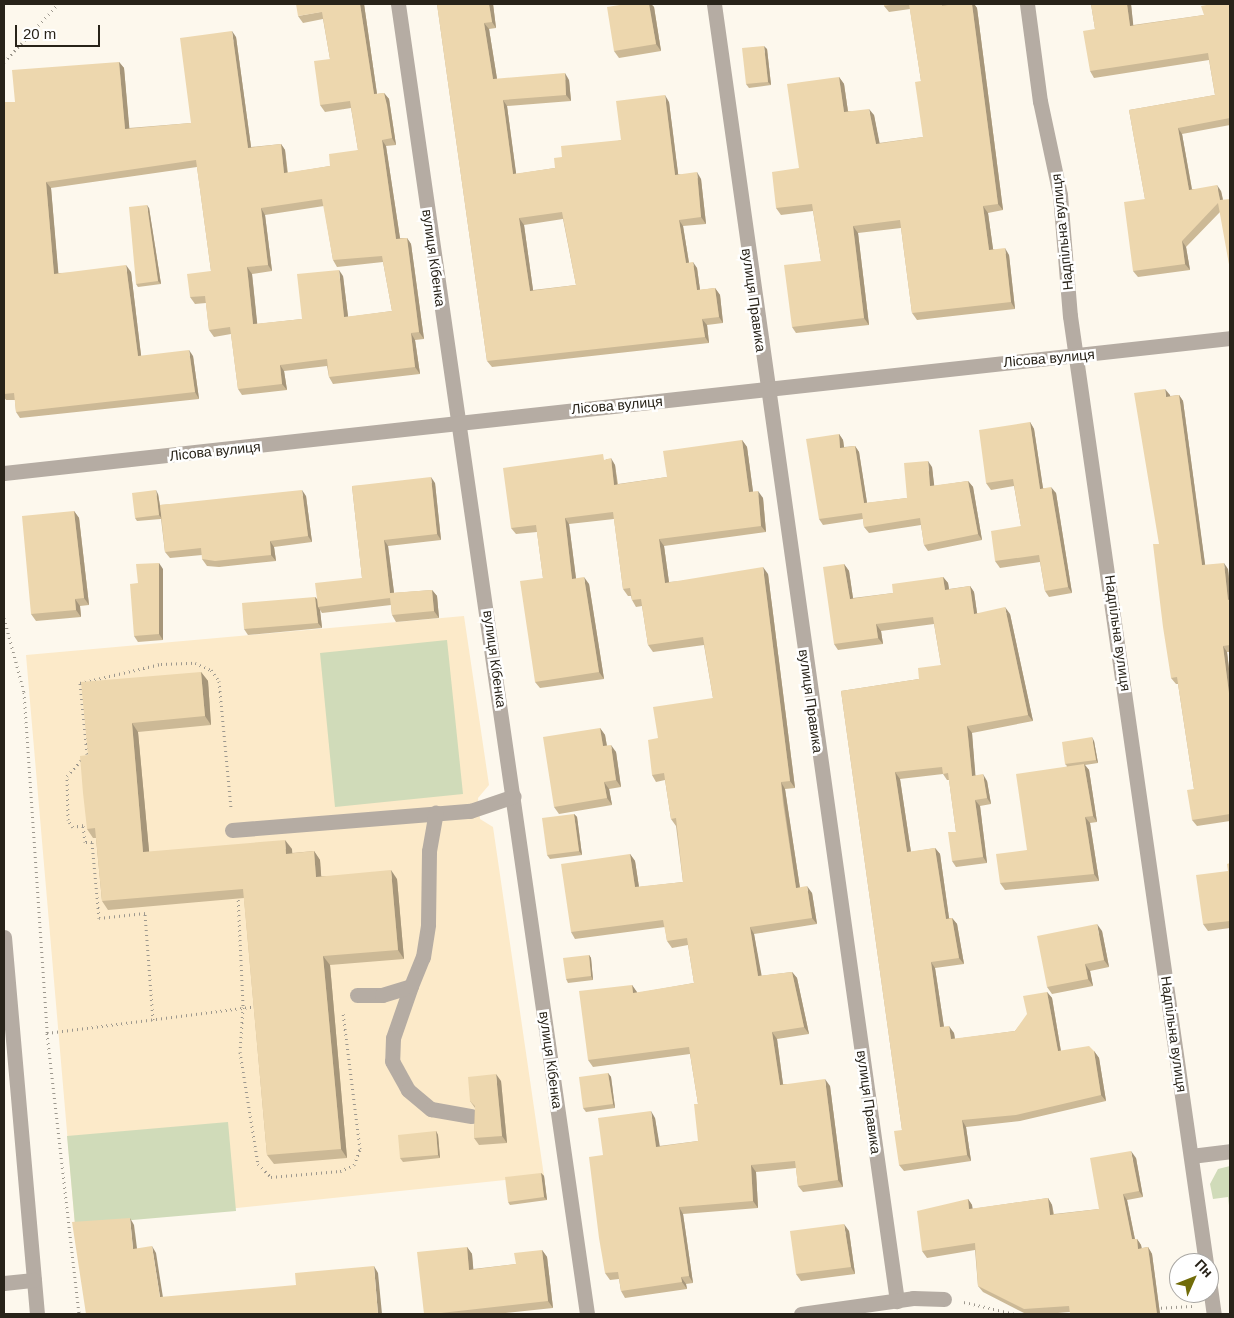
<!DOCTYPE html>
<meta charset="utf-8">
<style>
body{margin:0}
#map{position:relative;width:1234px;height:1318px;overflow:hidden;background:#fdf8ed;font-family:Helvetica,sans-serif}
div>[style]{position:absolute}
.built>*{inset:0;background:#fceac9}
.green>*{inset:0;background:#d0dbb9}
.path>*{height:3px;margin-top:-1.5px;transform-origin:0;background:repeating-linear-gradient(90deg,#9d988e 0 1px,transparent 0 5px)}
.minor>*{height:15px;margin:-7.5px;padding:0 7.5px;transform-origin:7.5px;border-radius:7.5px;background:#b5aca3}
.wall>*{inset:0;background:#ccb996}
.shaded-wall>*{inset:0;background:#a6967a}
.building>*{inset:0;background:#edd7ae}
span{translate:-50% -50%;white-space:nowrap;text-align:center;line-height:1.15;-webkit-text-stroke:5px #fff;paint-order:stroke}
.street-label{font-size:14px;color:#282319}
.frame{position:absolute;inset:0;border:5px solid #282319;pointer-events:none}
.north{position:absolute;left:1169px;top:1253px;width:50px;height:50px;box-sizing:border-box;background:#fff;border:1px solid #a9a7a3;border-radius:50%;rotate:46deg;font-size:14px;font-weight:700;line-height:20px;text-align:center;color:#282319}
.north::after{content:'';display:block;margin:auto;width:18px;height:22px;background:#716c09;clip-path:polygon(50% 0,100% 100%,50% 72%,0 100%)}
.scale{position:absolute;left:15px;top:25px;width:85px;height:22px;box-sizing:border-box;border:2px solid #282319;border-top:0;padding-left:6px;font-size:15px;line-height:18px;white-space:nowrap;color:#282319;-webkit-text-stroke:4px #fff;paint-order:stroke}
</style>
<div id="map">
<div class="built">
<i style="clip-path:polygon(464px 616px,489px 785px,478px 798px,480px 819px,493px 827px,544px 1176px,75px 1225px,26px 655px)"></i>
</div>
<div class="green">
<i style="clip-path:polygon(447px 640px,463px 794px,335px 807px,320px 653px)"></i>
<i style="clip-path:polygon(228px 1122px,236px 1211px,75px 1225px,67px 1136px)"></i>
<i style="clip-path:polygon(1230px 1166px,1230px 1214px,1228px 1197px,1213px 1199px,1210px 1184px,1218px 1169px)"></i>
</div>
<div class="path">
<i style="left:4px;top:62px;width:79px;rotate:-47deg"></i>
<i style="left:4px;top:618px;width:77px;rotate:74.9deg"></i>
<i style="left:24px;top:692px;width:342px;rotate:86.1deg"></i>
<i style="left:47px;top:1033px;width:283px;rotate:83.5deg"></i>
<i style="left:238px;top:895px;width:112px;rotate:87.4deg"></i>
<i style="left:243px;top:1007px;width:45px;rotate:93.8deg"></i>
<i style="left:240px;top:1052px;width:113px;rotate:80.9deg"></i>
<i style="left:258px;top:1164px;width:18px;rotate:45deg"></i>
<i style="left:271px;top:1177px;width:69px;rotate:-5deg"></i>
<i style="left:340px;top:1171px;width:15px;rotate:-23deg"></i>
<i style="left:354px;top:1165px;width:17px;rotate:-69deg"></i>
<i style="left:360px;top:1149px;width:138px;rotate:-97.1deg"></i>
<i style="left:153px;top:1020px;width:107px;rotate:-94.3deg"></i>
<i style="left:145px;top:913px;width:46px;rotate:173.8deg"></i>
<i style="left:99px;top:918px;width:76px;rotate:-95.3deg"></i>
<i style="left:92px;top:842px;width:7px;rotate:180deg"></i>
<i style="left:85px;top:842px;width:17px;rotate:-97deg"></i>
<i style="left:83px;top:825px;width:10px;rotate:169deg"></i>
<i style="left:73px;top:827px;width:9px;rotate:-126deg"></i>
<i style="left:68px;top:820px;width:44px;rotate:-91.3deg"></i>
<i style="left:67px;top:776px;width:30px;rotate:-48deg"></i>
<i style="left:87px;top:754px;width:71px;rotate:-95.6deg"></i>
<i style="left:80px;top:683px;width:83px;rotate:-13.2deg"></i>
<i style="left:161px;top:664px;width:34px;rotate:-2deg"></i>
<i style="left:195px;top:663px;width:17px;rotate:24deg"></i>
<i style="left:211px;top:670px;width:14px;rotate:54deg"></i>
<i style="left:219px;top:681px;width:129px;rotate:84.6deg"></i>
<i style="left:47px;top:1033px;width:212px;rotate:-7.3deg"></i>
<i style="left:964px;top:1302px;width:52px;rotate:13.2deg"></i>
<i style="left:1156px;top:1308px;width:36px;rotate:-3deg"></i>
</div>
<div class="minor">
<i style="left:398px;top:4px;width:1324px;rotate:81.79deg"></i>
<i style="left:714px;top:4px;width:1310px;rotate:81.97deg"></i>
<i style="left:1027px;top:4px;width:98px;rotate:82.4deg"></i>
<i style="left:1040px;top:101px;width:96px;rotate:78deg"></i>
<i style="left:1060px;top:195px;width:121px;rotate:85.3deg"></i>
<i style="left:1070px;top:316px;width:957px;rotate:81.83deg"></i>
<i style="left:4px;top:473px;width:1233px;rotate:-6.28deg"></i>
<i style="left:232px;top:830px;width:239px;rotate:-4.6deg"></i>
<i style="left:470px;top:811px;width:46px;rotate:-18.8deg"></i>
<i style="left:4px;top:937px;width:378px;rotate:85deg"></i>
<i style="left:411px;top:986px;width:55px;rotate:109.1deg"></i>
<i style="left:393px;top:1038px;width:23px;rotate:92deg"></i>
<i style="left:392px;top:1061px;width:33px;rotate:61deg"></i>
<i style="left:408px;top:1090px;width:30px;rotate:40deg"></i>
<i style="left:431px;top:1109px;width:41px;rotate:9.9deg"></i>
<i style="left:357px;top:995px;width:25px"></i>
<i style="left:382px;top:995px;width:30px;rotate:-17deg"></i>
<i style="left:411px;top:986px;width:31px;rotate:-68deg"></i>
<i style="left:423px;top:957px;width:33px;rotate:-81deg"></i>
<i style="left:428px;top:924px;width:73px;rotate:-89.2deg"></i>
<i style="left:429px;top:851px;width:39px;rotate:-80deg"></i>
<i style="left:1191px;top:1156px;width:39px;rotate:-7deg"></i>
<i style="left:1209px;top:1280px;width:34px;rotate:82deg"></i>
<i style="left:4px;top:1283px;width:30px;rotate:-6deg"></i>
<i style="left:801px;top:1314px;width:113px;rotate:-8.1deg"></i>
<i style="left:913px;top:1298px;width:31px;rotate:2deg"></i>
</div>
<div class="wall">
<i style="clip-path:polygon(evenodd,364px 4px,377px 94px,384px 93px,389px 99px,391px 112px,396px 145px,386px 146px,400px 238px,407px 238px,411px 244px,424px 339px,415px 340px,420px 374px,333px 384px,329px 377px,327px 366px,284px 371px,287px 390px,242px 395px,238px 389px,231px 334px,214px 337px,209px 330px,206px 303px,195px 304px,190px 297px,211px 271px,197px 167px,51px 188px,58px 273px,131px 272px,141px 356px,193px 356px,199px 399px,20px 418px,16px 412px,15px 400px,6px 400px,4px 397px,4px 102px,15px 102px,119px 62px,124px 68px,129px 128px,191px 123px,236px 37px,251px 147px,281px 144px,285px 150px,288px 173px,330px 166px,358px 150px,351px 108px,325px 112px,320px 105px,330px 59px,323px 19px,303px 23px,298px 16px,364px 4px,324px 206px,333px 260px,337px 267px,383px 262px,392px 311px,348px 317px,343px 276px,302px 319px,257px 324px,252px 274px,272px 271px,265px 215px,324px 206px)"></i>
<i style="clip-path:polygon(evenodd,437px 4px,493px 4px,496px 28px,489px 29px,497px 79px,569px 80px,571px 101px,507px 106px,516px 174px,555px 168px,562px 157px,621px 140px,669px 102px,678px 174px,701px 179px,706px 224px,683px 226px,689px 263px,697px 268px,700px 290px,715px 288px,720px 295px,723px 323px,707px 325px,709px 343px,492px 367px,487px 361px,437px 4px,563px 219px,576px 285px,533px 290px,524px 225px,563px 219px)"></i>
<i style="clip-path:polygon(626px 4px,651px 4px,654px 7px,661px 51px,619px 58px,614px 51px)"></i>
<i style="clip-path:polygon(884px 4px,946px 4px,946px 5px,954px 4px,974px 4px,977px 8px,1003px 210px,988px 213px,993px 249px,1009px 255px,1015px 309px,917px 320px,912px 313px,901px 228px,858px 233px,869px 325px,796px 333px,792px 327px,821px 261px,813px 211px,781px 215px,776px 208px,799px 168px,839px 77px,844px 84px,848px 111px,874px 115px,879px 143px,923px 137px,921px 81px,910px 9px,889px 12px,884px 6px)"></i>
<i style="clip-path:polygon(1091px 4px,1131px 4px,1133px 25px,1204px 15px,1230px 4px,1230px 125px,1182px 134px,1192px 189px,1221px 191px,1223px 199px,1220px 212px,1186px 247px,1190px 270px,1138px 277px,1133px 271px,1145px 199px,1129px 110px,1215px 95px,1209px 60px,1094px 78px,1090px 71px,1095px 29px)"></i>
<i style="clip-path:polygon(767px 49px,771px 85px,749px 88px,746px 84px)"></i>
<i style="clip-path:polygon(149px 208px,161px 284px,138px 287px,136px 284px)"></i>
<i style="clip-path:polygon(1170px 395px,1170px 396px,1179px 395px,1183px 401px,1205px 565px,1228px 569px,1230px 588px,1230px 652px,1227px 652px,1230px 677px,1230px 821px,1197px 826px,1192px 820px,1194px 789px,1178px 684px,1176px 684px,1171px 678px)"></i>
<i style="clip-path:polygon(1030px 422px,1034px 429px,1043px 488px,1056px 493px,1072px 593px,1049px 597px,1045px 591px,1040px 562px,1000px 568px,995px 561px,1021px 526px,1014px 486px,991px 490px,986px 483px)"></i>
<i style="clip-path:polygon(839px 434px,843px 440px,844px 447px,855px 446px,859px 452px,867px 503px,907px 498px,932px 467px,934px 486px,968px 481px,973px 487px,982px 540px,928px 551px,924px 545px,921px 525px,869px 533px,864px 527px,863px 519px,823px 525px,819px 519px)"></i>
<i style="clip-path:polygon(742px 440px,747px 447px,753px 492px,763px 498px,766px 532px,664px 546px,669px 582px,768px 574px,795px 788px,785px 789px,788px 810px,800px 888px,812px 893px,817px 924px,754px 934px,761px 976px,792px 972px,797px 978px,809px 1034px,777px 1039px,783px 1084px,830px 1086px,843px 1187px,803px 1192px,798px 1186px,796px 1168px,756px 1172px,758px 1208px,683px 1214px,693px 1283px,686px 1284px,687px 1289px,625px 1298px,621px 1291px,619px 1279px,610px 1280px,605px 1273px,603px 1155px,655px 1118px,659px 1146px,698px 1141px,698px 1104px,690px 1054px,593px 1067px,588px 1060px,632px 985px,637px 993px,694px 983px,688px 945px,672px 948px,667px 941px,665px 927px,575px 939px,571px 932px,630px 854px,635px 861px,639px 887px,683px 882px,676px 826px,671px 819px,665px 780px,656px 782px,652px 775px,658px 738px,713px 698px,704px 645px,653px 652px,648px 645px,642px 606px,636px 607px,632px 600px,631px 596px,628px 596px,623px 589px,614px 519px,569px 524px,576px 579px,589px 584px,604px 679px,540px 688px,535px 682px,543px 578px,537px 532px,516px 534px,511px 528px,607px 459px,615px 465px,618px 484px,667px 477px)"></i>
<i style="clip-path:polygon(435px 483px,441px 540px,388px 546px,394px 593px,432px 590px,437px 596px,439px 618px,396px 622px,392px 615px,391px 605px,322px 613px,320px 610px,322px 628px,248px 635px,244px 629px,315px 597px,317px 599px,362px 578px,352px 486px)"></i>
<i style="clip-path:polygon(158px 494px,160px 505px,306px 496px,312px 542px,274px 547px,276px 561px,219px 567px,207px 566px,202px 559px,202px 555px,170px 558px,165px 552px,161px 519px,137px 521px,135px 518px)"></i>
<i style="clip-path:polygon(74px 511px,79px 518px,89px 605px,80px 606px,81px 617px,36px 621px,31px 614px)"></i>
<i style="clip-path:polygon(844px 564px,849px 571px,853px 598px,893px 593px,943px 577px,948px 583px,949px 589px,970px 586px,974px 592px,977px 613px,1010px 614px,1033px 721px,972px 733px,975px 775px,987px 781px,991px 804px,980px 806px,987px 863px,956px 867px,952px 861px,956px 832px,949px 780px,947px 780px,943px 774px,900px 779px,911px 852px,935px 848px,940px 854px,949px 918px,952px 918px,957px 924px,964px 964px,935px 968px,944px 1027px,954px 1033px,955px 1039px,1015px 1031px,1047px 992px,1052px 998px,1061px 1051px,1094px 1051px,1099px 1058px,1106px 1101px,1020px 1121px,966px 1127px,971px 1161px,904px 1171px,899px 1165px,902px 1130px,841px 691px,919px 679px,941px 665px,934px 624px,881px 631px,883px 644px,838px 650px,834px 644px)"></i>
<i style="clip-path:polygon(163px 569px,163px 640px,138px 642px,134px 636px,138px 583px)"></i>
<i style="clip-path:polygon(201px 672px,208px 681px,211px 725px,138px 732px,149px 852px,292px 849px,292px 853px,314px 851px,320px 860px,321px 876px,397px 879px,404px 959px,330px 965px,347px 1158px,274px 1164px,267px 1155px,244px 898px,108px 910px,102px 901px,96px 838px,93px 838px,87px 829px,88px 755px)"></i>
<i style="clip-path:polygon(600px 728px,605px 735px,607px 746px,616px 752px,621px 787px,609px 789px,612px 805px,559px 814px,554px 807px)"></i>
<i style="clip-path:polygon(1094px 741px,1098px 763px,1085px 765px,1089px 770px,1097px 822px,1090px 823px,1099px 881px,1005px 890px,1000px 883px,1027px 850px,1067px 766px,1065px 764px)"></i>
<i style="clip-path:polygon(574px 814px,577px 817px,582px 855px,550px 859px,547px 855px)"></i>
<i style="clip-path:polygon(1230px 863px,1230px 928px,1208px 931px,1203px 924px,1228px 871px)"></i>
<i style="clip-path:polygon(1102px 931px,1109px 967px,1090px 971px,1093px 986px,1052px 994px,1047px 987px)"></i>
<i style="clip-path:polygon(589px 955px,591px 958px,593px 980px,568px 983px,566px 979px)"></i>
<i style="clip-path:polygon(608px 1073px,611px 1077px,615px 1108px,586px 1112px,583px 1108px)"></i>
<i style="clip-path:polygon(501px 1081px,507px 1143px,479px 1145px,474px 1138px,475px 1108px,470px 1101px)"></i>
<i style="clip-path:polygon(436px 1131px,438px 1135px,440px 1158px,403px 1162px,400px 1158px)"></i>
<i style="clip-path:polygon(1136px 1158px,1143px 1197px,1127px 1200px,1135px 1239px,1137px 1239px,1141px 1245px,1142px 1248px,1148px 1247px,1152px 1254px,1160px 1314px,1070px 1314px,1070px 1312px,1046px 1314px,1026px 1314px,983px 1292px,978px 1286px,975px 1250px,927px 1258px,922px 1251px,968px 1199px,972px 1205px,972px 1209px,1048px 1198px,1052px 1205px,1054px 1214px,1099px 1209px)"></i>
<i style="clip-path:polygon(541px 1173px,544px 1176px,547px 1200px,510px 1205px,508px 1202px)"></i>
<i style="clip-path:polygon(849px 1231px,855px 1274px,801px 1281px,796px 1274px)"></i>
<i style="clip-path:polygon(467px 1247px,472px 1254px,473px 1269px,516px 1264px,542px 1250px,547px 1257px,553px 1308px,497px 1314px,424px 1314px)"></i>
</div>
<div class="shaded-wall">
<i style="clip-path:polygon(360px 4px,364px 4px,378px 101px,374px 94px)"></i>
<i style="clip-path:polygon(489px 4px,493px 4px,496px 28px,492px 22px)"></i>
<i style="clip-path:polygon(649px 4px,651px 4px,654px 7px,661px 51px,656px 44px)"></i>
<i style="clip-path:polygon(972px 4px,974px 4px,977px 8px,1003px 210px,998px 204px)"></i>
<i style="clip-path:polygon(1127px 4px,1131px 4px,1134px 32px,1130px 26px)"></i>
<i style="clip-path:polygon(484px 23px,489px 29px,498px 85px,493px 79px)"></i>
<i style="clip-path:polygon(232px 31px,236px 37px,252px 154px,248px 148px)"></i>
<i style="clip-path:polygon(764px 46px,767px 49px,771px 85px,768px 82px)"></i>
<i style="clip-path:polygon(119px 62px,124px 68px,130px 135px,125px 129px)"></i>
<i style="clip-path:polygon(565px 73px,569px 80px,571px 101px,566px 95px)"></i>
<i style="clip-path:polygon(839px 77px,844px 84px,849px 119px,844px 112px)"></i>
<i style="clip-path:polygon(384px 93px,389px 99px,396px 145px,392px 138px)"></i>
<i style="clip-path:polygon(665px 95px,669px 102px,679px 181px,675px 175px)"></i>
<i style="clip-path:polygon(503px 100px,507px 106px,517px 180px,513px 174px)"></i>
<i style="clip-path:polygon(869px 109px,874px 115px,881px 150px,876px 144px)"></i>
<i style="clip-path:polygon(1178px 128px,1182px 134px,1193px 196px,1189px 190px)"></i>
<i style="clip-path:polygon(382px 140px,386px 146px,401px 245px,396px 239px)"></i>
<i style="clip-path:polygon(281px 144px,285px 150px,288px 180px,284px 173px)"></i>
<i style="clip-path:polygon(697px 172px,701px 179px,706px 224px,701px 217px)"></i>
<i style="clip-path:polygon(46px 182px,51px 188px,59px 280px,54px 274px)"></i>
<i style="clip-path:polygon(1217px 185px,1221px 191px,1224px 206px,1220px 200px)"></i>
<i style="clip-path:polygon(147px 205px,149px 208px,161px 284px,158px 281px)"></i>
<i style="clip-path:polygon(983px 206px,988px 213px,994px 256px,989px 250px)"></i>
<i style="clip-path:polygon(261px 208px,265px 215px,272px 271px,268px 265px)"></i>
<i style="clip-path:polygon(519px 218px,524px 225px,534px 297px,530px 291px)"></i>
<i style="clip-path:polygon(679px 220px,683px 226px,690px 269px,686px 263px)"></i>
<i style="clip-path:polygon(853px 226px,858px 233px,869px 325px,864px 318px)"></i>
<i style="clip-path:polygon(407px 238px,411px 244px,424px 339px,419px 332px)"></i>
<i style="clip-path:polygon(1182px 241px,1186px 247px,1190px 270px,1185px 264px)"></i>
<i style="clip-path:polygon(1005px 248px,1009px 255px,1015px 309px,1011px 302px)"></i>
<i style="clip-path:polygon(693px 262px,697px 268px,701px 297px,697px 290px)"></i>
<i style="clip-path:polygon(126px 265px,131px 272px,142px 363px,138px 356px)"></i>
<i style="clip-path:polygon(247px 267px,252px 274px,258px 331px,253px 324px)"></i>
<i style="clip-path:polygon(339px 270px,343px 276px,349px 324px,344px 317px)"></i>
<i style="clip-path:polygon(715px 288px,720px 295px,723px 323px,719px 317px)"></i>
<i style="clip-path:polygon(702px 319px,707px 325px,709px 343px,705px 337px)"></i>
<i style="clip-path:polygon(411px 333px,415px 340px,420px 374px,415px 367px)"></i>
<i style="clip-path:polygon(189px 350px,193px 356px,199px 399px,195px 392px)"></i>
<i style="clip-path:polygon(280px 365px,284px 371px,287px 390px,282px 384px)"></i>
<i style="clip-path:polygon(1165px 389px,1170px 395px,1171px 403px,1166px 397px)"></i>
<i style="clip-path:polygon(1179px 395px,1183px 401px,1206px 571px,1202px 565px)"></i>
<i style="clip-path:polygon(1030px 422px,1034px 429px,1044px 495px,1040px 489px)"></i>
<i style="clip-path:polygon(839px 434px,843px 440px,845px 454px,840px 448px)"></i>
<i style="clip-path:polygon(742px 440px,747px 447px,754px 499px,749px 492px)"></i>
<i style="clip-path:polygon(855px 446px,859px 452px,868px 509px,864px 503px)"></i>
<i style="clip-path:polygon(611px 458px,615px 465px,618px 492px,614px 485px)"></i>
<i style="clip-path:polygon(928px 461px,932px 467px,935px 492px,930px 486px)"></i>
<i style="clip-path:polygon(431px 477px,435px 483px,441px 540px,437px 534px)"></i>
<i style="clip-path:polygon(968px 481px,973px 487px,982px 540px,978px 534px)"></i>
<i style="clip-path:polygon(1051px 487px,1056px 493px,1072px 593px,1068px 587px)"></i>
<i style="clip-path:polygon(156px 490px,158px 494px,162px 519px,159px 515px)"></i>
<i style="clip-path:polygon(302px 490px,306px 496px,312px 542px,308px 536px)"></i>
<i style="clip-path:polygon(758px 491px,763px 498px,766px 532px,761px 526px)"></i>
<i style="clip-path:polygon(74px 511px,79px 518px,89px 605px,84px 598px)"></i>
<i style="clip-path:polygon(565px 518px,569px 524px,577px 586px,572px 579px)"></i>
<i style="clip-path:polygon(659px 539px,664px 546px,670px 590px,665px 583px)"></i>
<i style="clip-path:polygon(384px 540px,388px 546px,395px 600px,390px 593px)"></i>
<i style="clip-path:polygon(270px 541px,274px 547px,276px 561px,271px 555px)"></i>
<i style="clip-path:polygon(159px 563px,163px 569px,163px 640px,159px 634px)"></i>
<i style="clip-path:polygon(1224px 563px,1228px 569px,1230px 588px,1230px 603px,1228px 600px)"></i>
<i style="clip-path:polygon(844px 564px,849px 571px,854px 605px,850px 599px)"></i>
<i style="clip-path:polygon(763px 567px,768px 574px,795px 788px,790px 781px)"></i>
<i style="clip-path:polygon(584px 577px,589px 584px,604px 679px,599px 672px)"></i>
<i style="clip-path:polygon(943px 577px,948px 583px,950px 596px,945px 590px)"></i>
<i style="clip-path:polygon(970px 586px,974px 592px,978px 620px,974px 614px)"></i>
<i style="clip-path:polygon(432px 590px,437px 596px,439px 618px,434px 611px)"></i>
<i style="clip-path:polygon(315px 597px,319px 602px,318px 607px,320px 610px,322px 628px,318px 623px)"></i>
<i style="clip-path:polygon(75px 599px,80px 606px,81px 617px,76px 610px)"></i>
<i style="clip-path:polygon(1005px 607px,1010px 614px,1033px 721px,1028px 715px)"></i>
<i style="clip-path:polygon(876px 624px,881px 631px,883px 644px,878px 638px)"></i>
<i style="clip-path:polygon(1223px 646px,1227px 652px,1230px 677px,1230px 702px)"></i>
<i style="clip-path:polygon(201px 672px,208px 681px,211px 725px,205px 716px)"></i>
<i style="clip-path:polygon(132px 723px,138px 732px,150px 861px,143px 852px)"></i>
<i style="clip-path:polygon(967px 726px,972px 733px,976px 782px,972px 776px)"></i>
<i style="clip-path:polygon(600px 728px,605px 735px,608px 753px,603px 746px)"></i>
<i style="clip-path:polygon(1092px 737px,1094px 741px,1098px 763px,1096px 760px)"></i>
<i style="clip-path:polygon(611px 745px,616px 752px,621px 787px,616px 780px)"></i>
<i style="clip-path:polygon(1084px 764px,1089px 770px,1097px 822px,1093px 816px)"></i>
<i style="clip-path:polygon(895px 772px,900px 779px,912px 859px,907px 852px)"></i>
<i style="clip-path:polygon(983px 774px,987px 781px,991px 804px,987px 798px)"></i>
<i style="clip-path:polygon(604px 782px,609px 789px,612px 805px,607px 798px)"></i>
<i style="clip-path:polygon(781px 782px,785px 789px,801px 895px,796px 888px)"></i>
<i style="clip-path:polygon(975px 800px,980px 806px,987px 863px,983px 857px)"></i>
<i style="clip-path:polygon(574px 814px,577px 817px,582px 855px,579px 851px)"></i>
<i style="clip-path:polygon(1085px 817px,1090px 823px,1099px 881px,1094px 874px)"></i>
<i style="clip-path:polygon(285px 840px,292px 849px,293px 863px,286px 854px)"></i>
<i style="clip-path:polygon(935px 848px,940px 854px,950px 925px,946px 919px)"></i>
<i style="clip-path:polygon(314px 851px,320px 860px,322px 886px,316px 877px)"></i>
<i style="clip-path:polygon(630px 854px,635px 861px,640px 894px,635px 887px)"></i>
<i style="clip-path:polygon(391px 870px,397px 879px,404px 959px,398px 950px)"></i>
<i style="clip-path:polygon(807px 886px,812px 893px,817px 924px,812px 918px)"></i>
<i style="clip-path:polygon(952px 918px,957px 924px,964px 964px,959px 958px)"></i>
<i style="clip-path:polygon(1097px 924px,1102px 931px,1109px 967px,1104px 960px)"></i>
<i style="clip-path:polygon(750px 927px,754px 934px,763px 983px,758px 976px)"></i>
<i style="clip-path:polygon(589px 955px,591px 958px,593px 980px,591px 976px)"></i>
<i style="clip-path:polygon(323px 956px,330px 965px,347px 1158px,341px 1149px)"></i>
<i style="clip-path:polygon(931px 962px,935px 968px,945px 1034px,940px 1027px)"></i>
<i style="clip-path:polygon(1085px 964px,1090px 971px,1093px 986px,1088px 979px)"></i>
<i style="clip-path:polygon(792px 972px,797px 978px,809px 1034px,804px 1027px)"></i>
<i style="clip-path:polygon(632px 985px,637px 992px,638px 1000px,633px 993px)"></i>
<i style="clip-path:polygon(1047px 992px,1052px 998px,1062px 1058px,1058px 1051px)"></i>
<i style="clip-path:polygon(949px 1026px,954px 1033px,956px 1046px,951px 1039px)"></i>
<i style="clip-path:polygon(772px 1032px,777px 1039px,784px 1092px,780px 1085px)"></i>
<i style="clip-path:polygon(1094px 1051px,1099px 1058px,1106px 1101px,1101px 1095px)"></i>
<i style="clip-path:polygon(608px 1073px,611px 1077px,615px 1108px,613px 1104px)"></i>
<i style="clip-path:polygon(496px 1074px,501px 1081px,507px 1143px,502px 1136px)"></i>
<i style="clip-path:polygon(825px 1079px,830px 1086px,843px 1187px,838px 1180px)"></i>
<i style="clip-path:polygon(651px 1111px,655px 1118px,661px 1153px,656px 1147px)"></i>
<i style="clip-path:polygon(962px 1120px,966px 1127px,971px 1161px,967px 1155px)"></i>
<i style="clip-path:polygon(436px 1131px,438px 1135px,440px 1158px,438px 1155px)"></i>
<i style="clip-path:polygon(1131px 1151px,1136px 1158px,1143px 1197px,1139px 1191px)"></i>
<i style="clip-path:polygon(751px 1165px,756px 1172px,758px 1208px,753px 1201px)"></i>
<i style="clip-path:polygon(541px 1173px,544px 1176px,547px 1200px,544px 1197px)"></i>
<i style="clip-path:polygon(1123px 1194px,1127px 1200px,1136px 1245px,1132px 1239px)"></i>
<i style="clip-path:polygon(1048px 1198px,1052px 1205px,1054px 1221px,1050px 1215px)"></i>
<i style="clip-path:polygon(968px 1199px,972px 1205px,974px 1216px,969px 1209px)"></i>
<i style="clip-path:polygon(679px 1207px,683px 1214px,693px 1283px,689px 1276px)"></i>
<i style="clip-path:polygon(130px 1218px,134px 1225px,138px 1256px,133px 1249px)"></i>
<i style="clip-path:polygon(844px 1224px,849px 1231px,855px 1274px,851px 1267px)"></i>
<i style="clip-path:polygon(1137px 1239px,1141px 1245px,1142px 1255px,1138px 1249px)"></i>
<i style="clip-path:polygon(152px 1246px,156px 1253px,164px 1304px,160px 1297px)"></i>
<i style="clip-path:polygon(467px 1247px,472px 1254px,474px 1276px,469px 1270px)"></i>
<i style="clip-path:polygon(1148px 1247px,1152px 1254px,1160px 1314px,1157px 1314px)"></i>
<i style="clip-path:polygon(542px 1250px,547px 1257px,553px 1308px,548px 1301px)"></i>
<i style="clip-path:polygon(374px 1266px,378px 1273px,382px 1314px,378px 1314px)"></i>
<i style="clip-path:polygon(681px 1277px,686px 1284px,687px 1289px,682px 1282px)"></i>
</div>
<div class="building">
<i style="clip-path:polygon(evenodd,296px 4px,360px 4px,374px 94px,384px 93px,387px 105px,392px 138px,382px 140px,396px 239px,407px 238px,419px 332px,411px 333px,415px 367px,329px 377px,327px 359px,280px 365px,282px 384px,238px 389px,230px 327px,209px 330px,205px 296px,190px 297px,187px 274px,211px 271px,196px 160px,46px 182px,54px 274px,126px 265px,138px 356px,189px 350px,195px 392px,16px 412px,14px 393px,4px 394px,4px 102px,15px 102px,12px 70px,119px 62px,125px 129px,191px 123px,180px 38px,232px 31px,248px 148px,281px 144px,284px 173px,330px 166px,329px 154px,358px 150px,350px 101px,320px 105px,314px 61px,330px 59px,322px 12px,298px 16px,296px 4px,322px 199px,333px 260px,382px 256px,392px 311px,344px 317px,339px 270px,297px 274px,302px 319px,253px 324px,247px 267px,268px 265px,261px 208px,322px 199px)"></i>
<i style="clip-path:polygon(evenodd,437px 4px,489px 4px,492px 22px,484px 23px,493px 79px,565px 73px,566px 95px,503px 100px,513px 174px,555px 168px,554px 158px,562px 157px,561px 146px,621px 140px,616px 101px,665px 95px,675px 175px,697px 172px,701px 217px,679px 220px,686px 263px,693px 262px,697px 290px,715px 288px,719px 317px,702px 319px,705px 337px,487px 361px,437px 4px,562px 212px,576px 285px,530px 291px,519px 218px,562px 212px)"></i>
<i style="clip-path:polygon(626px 4px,649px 4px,656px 44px,614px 51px,607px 7px)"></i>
<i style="clip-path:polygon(884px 4px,897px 4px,884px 6px)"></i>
<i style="clip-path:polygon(909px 4px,942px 4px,942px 6px,954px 4px,972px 4px,998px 204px,983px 206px,989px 250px,1005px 248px,1011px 302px,912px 313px,900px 220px,853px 226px,864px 318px,792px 327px,784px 265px,821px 261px,812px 204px,776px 208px,772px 172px,799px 168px,787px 84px,839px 77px,844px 112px,869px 109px,876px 144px,923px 137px,915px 82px,921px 81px)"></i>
<i style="clip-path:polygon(1091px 4px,1127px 4px,1130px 26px,1204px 15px,1201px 6px,1212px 4px,1230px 4px,1230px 118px,1178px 128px,1189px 190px,1217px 185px,1220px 200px,1230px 199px,1230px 270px,1218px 203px,1182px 241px,1185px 264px,1133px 271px,1124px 202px,1145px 199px,1129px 110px,1215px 95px,1208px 53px,1090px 71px,1083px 31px,1095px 29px)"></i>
<i style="clip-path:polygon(764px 46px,768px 82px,746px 84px,742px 48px)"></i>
<i style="clip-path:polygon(147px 205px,158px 281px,136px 284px,129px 207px)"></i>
<i style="clip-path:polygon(1165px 389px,1166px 397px,1179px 395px,1202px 565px,1224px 563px,1228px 600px,1230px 599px,1230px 645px,1223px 646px,1230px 701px,1230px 814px,1192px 820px,1187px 790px,1194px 789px,1177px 677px,1171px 678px,1163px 627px,1153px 544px,1159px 544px,1134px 393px)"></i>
<i style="clip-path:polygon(1030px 422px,1040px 489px,1051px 487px,1068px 587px,1045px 591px,1039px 555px,995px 561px,991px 531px,1021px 526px,1013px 479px,986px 483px,979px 430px)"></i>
<i style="clip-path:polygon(839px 434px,840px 448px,855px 446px,864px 503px,907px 498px,904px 463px,928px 461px,930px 486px,968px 481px,978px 534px,924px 545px,920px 518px,864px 527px,862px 513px,819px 519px,806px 439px)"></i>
<i style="clip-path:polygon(742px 440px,749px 492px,758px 491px,761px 526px,659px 539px,665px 583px,763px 567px,790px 781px,781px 782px,783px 803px,796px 888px,807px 886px,812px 918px,750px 927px,758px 976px,792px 972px,804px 1027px,772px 1032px,780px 1085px,825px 1079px,838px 1180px,798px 1186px,795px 1161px,751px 1165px,753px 1201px,679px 1207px,689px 1276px,681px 1277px,682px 1282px,621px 1291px,618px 1272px,605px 1273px,599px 1238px,589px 1157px,603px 1155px,598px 1118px,651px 1111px,656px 1147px,698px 1141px,694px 1104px,698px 1104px,689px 1047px,588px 1060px,579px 991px,632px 985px,633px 993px,694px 983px,687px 938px,667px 941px,663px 920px,571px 932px,561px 864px,630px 854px,635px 887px,683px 882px,676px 818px,671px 819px,664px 773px,652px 775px,648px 740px,658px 738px,653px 707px,713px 698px,703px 637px,648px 645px,641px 599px,632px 600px,630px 588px,623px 589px,613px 512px,565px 518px,572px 579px,584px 577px,599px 672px,535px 682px,520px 581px,543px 578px,536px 525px,511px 528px,503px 468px,603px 454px,604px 460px,611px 458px,614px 485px,667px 477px,663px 451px)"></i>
<i style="clip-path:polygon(431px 477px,437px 534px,384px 540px,390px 593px,432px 590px,434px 611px,392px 615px,390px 598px,318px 607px,315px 583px,362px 578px,352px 486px)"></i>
<i style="clip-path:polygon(156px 490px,159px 515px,135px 518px,132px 493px)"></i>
<i style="clip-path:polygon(302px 490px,308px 536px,270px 541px,271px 555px,215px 561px,202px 559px,201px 548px,165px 552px,160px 505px)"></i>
<i style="clip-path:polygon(74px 511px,84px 598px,75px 599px,76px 610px,31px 614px,22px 516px)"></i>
<i style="clip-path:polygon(159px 563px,159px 634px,134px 636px,130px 584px,138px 583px,136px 564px)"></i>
<i style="clip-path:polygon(844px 564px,850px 599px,893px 593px,892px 584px,943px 577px,945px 590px,970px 586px,974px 614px,1005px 607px,1028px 715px,967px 726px,972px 776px,983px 774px,987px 798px,975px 800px,983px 857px,952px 861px,948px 832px,956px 832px,948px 773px,943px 774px,942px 767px,895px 772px,907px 852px,935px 848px,946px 919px,952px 918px,959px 958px,931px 962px,940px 1027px,949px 1026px,951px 1039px,1015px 1031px,1027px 1014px,1023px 996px,1047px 992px,1058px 1051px,1089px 1046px,1094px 1051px,1101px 1095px,1016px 1115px,962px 1120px,967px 1155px,899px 1165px,894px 1131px,902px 1130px,841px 691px,919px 679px,918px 668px,941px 665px,933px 617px,876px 624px,878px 638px,834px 644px,823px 567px)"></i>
<i style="clip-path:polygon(315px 597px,318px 623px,244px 629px,242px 603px)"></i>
<i style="clip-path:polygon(201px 672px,205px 716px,132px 723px,143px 852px,285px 840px,286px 854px,314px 851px,316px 877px,391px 870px,398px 950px,323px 956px,341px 1149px,267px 1155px,243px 889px,102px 901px,95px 828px,87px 829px,83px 793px,80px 756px,88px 755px,81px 682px)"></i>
<i style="clip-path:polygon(600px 728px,603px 746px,611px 745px,616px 780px,604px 782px,607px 798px,554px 807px,543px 737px)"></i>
<i style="clip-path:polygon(1092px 737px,1096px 760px,1065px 764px,1062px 742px)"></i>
<i style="clip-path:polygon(1084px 764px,1093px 816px,1085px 817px,1094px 874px,1000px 883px,996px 854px,1027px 850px,1016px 774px)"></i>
<i style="clip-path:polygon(574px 814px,579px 851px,547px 855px,542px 818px)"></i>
<i style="clip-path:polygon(1230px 863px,1230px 921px,1203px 924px,1196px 875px,1228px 871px,1227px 864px)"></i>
<i style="clip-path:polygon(1097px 924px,1104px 960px,1085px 964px,1088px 979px,1047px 987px,1037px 936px)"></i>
<i style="clip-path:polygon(589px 955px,591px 976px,566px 979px,563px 958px)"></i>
<i style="clip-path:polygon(608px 1073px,613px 1104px,583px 1108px,579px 1077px)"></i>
<i style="clip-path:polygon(496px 1074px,502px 1136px,474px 1138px,475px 1106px,470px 1101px,468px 1077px)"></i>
<i style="clip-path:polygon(436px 1131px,438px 1155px,400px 1158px,398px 1135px)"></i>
<i style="clip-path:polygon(1131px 1151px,1139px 1191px,1123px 1194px,1132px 1239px,1137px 1239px,1138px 1249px,1148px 1247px,1157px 1314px,1070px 1314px,1069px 1306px,1024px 1309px,978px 1286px,975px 1243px,922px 1251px,917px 1211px,968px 1199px,969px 1209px,1048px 1198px,1050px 1215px,1099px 1209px,1090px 1158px)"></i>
<i style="clip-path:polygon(541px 1173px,544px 1197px,508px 1202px,505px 1177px)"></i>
<i style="clip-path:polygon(130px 1218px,133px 1249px,152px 1246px,160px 1297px,296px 1285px,295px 1273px,374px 1266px,378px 1314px,95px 1314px,95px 1313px,86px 1314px,72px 1222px)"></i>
<i style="clip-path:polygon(844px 1224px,851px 1267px,796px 1274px,790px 1231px)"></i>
<i style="clip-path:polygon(467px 1247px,469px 1270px,516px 1264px,514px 1253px,542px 1250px,548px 1301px,432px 1314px,424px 1314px,417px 1252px)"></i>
</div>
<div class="street-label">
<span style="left:1062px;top:232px;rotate:-96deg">Надпільна вулиця</span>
<span style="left:434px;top:258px;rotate:82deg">вулиця Кібенка</span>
<span style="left:754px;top:300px;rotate:82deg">вулиця Правика</span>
<span style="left:1049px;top:358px;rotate:-5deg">Лісова вулиця</span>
<span style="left:617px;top:405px;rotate:-5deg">Лісова вулиця</span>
<span style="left:215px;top:451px;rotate:-6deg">Лісова вулиця</span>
<span style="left:1118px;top:633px;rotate:82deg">Надпільна вулиця</span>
<span style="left:495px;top:659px;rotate:82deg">вулиця Кібенка</span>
<span style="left:811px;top:701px;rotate:82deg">вулиця Правика</span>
<span style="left:1174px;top:1034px;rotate:82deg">Надпільна вулиця</span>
<span style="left:551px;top:1060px;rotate:82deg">вулиця Кібенка</span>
<span style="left:869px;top:1102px;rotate:82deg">вулиця Правика</span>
</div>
<div class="frame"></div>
<div class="north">Пн</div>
<div class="scale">20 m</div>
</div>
